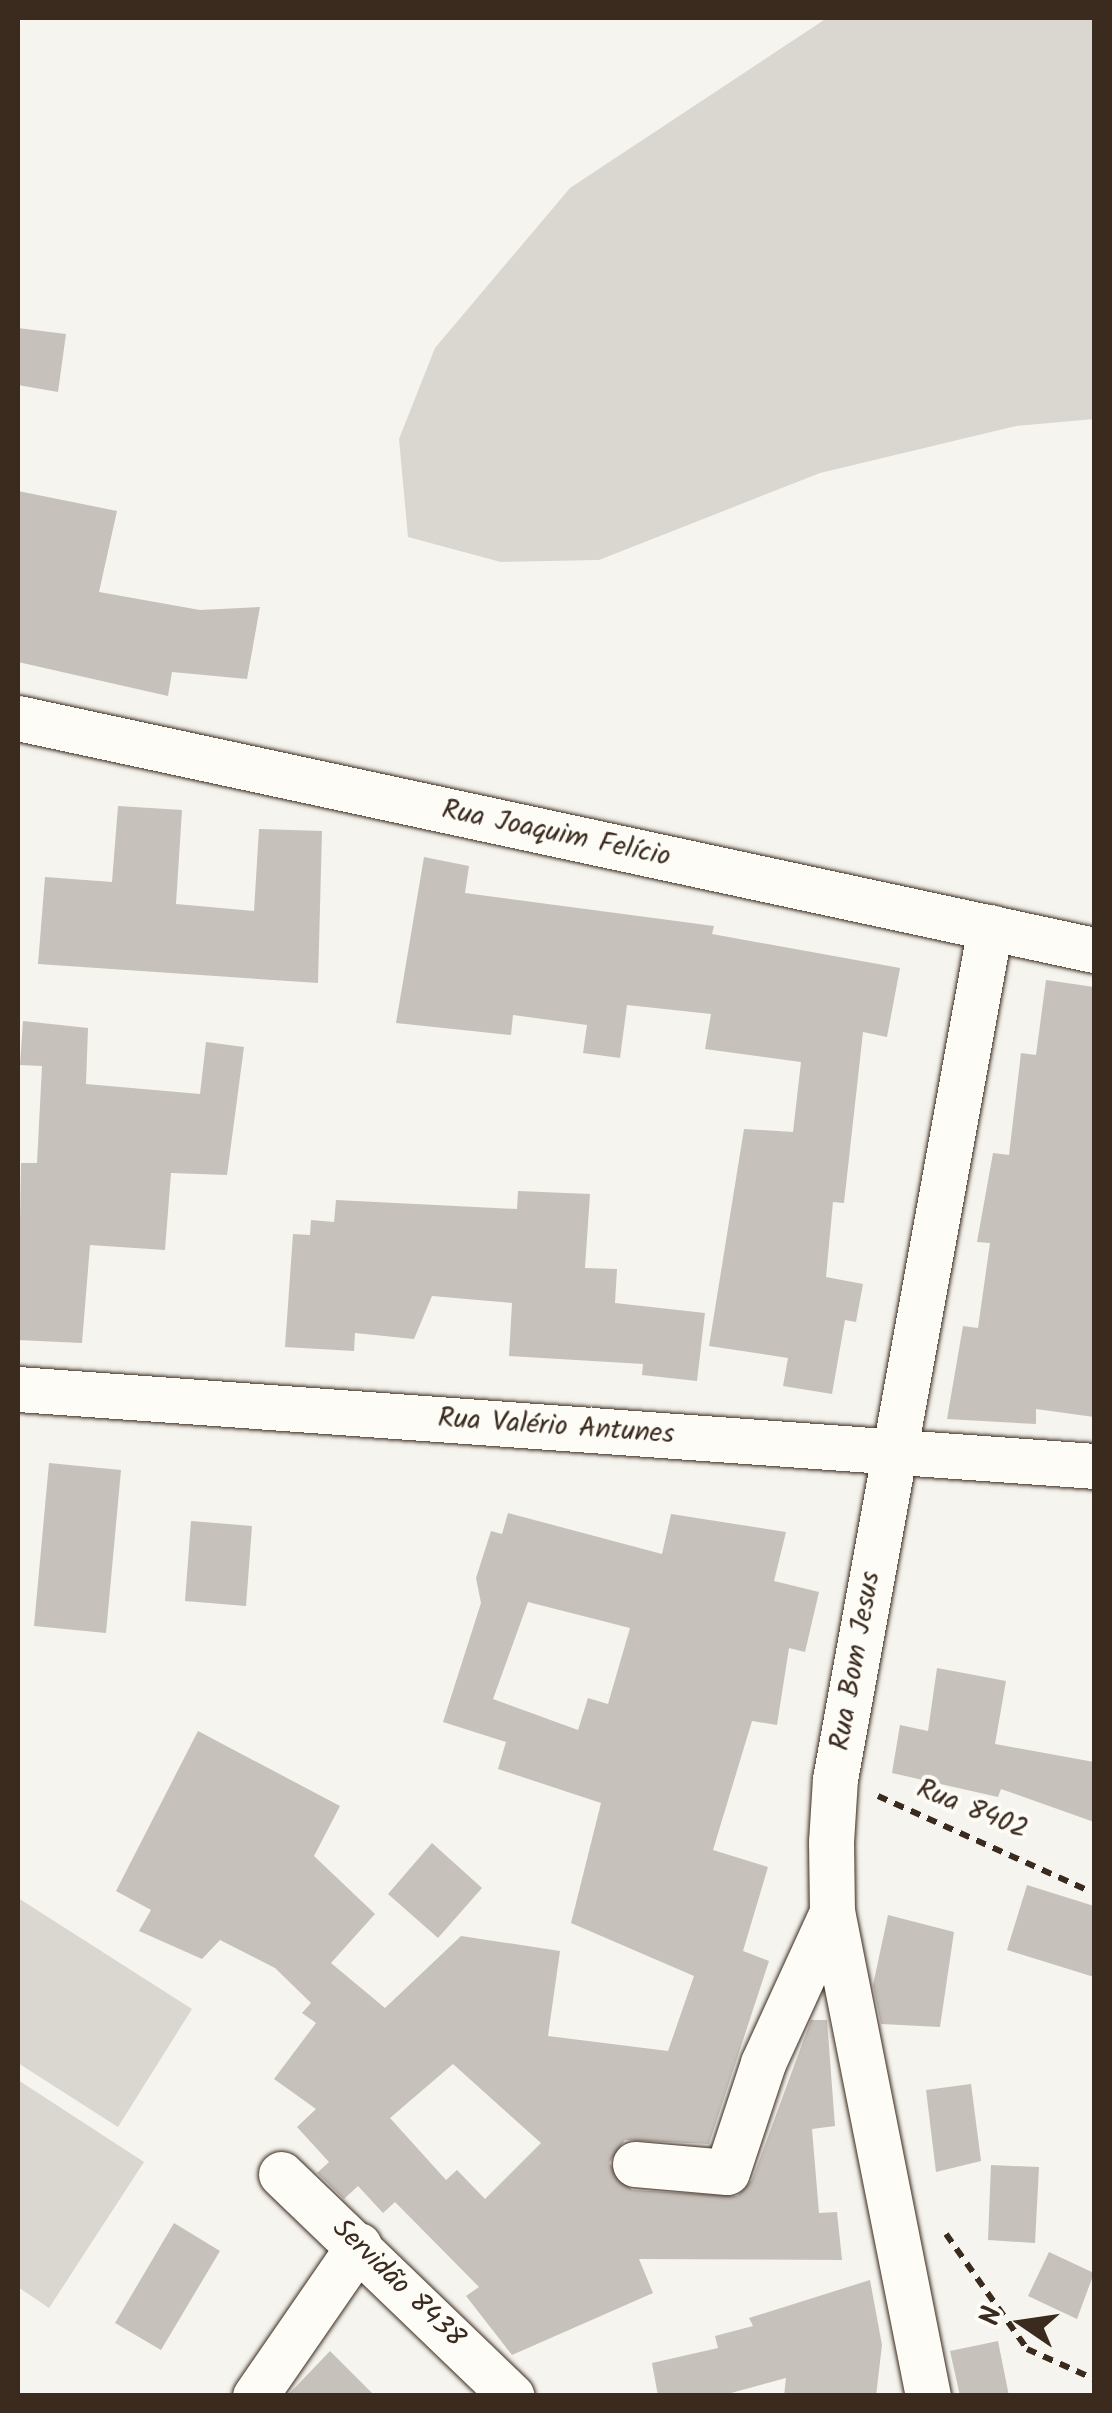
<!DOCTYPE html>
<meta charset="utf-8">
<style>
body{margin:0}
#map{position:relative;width:1112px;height:2413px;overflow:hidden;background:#f5f4ee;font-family:Kalam,sans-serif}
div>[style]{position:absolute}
.green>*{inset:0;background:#dad6d0}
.building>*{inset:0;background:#c7c1bb}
.path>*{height:6px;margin-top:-3px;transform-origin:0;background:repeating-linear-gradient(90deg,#3b2a1e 0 10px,transparent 0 18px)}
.roads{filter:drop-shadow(0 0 2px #3b2a1e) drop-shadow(0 0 2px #3b2a1e)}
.minor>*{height:45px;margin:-22.5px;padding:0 22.5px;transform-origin:22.5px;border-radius:22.5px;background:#fdfcf7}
span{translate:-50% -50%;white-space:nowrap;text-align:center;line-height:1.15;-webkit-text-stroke:8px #fdfcf7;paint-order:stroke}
.street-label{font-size:28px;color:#3b2a1e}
.frame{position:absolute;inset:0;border:20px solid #3b2a1e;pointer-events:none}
.north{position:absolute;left:972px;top:2273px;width:100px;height:100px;-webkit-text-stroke:8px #fdfcf7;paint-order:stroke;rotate:283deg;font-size:28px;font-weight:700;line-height:40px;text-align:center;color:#3b2a1e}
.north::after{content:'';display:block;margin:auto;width:35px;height:45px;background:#3b2a1e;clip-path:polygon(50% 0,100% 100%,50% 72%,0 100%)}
</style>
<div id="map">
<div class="green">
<i style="clip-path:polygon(1094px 18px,1094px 419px,1016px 426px,820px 473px,599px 560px,501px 562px,408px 537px,399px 439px,435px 348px,570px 188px,827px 18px)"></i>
<i style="clip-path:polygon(18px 1898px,192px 2009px,118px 2127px,18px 2063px)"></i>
<i style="clip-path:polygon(18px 2080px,144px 2162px,49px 2308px,18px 2287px)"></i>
</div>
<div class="building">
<i style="clip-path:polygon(18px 328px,66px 334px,58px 392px,18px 385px)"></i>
<i style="clip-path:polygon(18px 491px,117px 511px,99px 592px,200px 610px,260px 607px,247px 679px,172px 672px,168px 696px,18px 662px)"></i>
<i style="clip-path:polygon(118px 806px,182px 810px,176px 904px,254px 911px,259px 829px,322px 831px,318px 983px,38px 964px,45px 877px,112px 882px)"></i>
<i style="clip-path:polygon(424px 857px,469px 866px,465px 893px,714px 926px,712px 934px,900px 968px,887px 1037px,863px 1032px,844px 1203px,833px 1202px,826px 1277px,863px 1284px,856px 1322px,845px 1320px,832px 1394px,783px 1386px,788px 1358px,709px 1346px,744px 1129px,793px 1132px,801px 1062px,705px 1049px,711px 1014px,627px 1005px,620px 1058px,583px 1053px,587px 1025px,513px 1015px,511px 1035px,396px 1023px)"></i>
<i style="clip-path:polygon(1046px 980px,1094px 987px,1094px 1417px,1036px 1409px,1036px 1424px,947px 1419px,963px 1326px,978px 1328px,990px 1243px,977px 1242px,993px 1153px,1009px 1155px,1021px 1053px,1036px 1055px)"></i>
<i style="clip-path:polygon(23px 1021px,88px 1028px,86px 1084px,200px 1094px,206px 1042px,244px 1047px,227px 1175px,171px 1173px,165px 1250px,90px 1245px,82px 1343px,18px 1340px,21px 1163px,37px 1163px,42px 1066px,20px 1065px)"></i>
<i style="clip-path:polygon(518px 1191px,590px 1194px,585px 1268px,617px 1269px,615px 1303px,705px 1313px,697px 1381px,642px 1375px,643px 1364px,509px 1356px,512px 1303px,432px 1296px,414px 1339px,355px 1333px,354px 1351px,285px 1347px,293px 1234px,310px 1235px,311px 1220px,334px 1222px,336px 1200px,517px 1209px)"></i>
<i style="clip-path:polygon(49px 1463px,121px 1470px,106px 1633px,34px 1626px)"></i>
<i style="clip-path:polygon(evenodd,508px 1513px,662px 1554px,671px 1514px,786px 1532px,774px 1581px,819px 1592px,805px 1652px,789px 1648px,777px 1725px,752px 1721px,713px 1850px,768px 1867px,743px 1951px,769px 1961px,709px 2144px,625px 2140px,609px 2163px,632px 2190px,737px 2196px,752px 2180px,811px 2020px,827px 2020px,835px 2126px,812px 2129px,819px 2213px,837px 2212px,842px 2260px,639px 2259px,653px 2293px,512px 2355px,466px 2296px,479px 2287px,395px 2202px,383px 2213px,358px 2186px,344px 2199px,317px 2173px,329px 2162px,297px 2127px,316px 2109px,274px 2079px,316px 2023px,302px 2013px,311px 2003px,275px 1968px,220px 1940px,202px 1959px,139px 1931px,151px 1910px,116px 1891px,198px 1731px,340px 1806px,314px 1856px,375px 1914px,331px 1963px,385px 2008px,461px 1936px,560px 1951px,548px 2036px,668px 2051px,694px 1976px,571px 1923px,601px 1803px,498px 1769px,506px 1742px,443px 1722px,481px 1603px,476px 1578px,491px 1531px,502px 1534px,508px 1513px,528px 1602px,630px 1628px,608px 1704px,588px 1698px,578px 1730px,493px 1699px,528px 1602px,508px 1513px,453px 2064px,541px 2143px,485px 2199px,457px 2170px,446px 2180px,390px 2118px,453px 2064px)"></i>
<i style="clip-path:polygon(191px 1521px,252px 1526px,246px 1606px,185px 1601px)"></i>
<i style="clip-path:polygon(937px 1668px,1006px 1681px,995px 1744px,1094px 1762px,1094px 1822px,1001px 1789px,998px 1797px,892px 1773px,900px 1725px,928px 1731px)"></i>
<i style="clip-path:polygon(432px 1843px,482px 1888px,438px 1938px,388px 1894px)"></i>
<i style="clip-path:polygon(1027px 1885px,1094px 1906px,1094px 1977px,1007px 1950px)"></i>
<i style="clip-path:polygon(888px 1915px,954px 1932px,940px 2027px,881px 2024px,873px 1985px)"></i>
<i style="clip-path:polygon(971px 2084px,981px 2161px,936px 2172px,926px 2090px)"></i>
<i style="clip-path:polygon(991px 2165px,1039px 2167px,1035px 2243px,988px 2240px)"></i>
<i style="clip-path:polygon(174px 2223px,220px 2251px,161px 2350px,115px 2323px)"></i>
<i style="clip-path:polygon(1049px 2252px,1094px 2273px,1077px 2319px,1028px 2296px)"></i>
<i style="clip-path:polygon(870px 2280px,882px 2345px,876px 2396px,784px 2396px,786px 2378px,720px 2396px,658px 2396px,652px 2363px,718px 2348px,715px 2336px,753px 2326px,749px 2318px)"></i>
<i style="clip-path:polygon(998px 2341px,1009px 2396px,960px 2396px,950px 2351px)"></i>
<i style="clip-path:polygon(330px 2351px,375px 2396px,287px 2396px)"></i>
</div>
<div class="path">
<i style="left:878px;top:1796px;width:231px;rotate:24.2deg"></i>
<i style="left:946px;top:2234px;width:141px;rotate:54.8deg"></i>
<i style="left:1027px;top:2349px;width:73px;rotate:24.1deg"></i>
</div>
<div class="roads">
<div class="minor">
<i style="left:18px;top:718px;width:1101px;rotate:12.17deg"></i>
<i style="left:18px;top:1389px;width:1079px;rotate:4.09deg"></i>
<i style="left:635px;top:2164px;width:92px;rotate:5deg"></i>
<i style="left:727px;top:2172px;width:115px;rotate:-71.7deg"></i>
<i style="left:763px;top:2063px;width:166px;rotate:-65.4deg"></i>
<i style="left:281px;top:2174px;width:320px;rotate:43.9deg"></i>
<i style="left:255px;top:2396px;width:183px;rotate:-55.4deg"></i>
<i style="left:928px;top:2396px;width:493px;rotate:-101.2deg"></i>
<i style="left:832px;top:1912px;width:70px;rotate:-90.8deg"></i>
<i style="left:831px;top:1842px;width:63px;rotate:-86.4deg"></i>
<i style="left:835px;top:1779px;width:866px;rotate:-79.69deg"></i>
</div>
</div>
<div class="street-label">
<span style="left:556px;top:834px;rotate:12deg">Rua Joaquim Felício</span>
<span style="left:556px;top:1427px;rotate:4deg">Rua Valério Antunes</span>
<span style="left:856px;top:1661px;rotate:-80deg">Rua Bom Jesus</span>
<span style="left:972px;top:1810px;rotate:22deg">Rua 8402</span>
<span style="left:398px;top:2284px;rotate:44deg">Servidão 8438</span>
</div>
<div class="frame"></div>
<div class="north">N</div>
</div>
